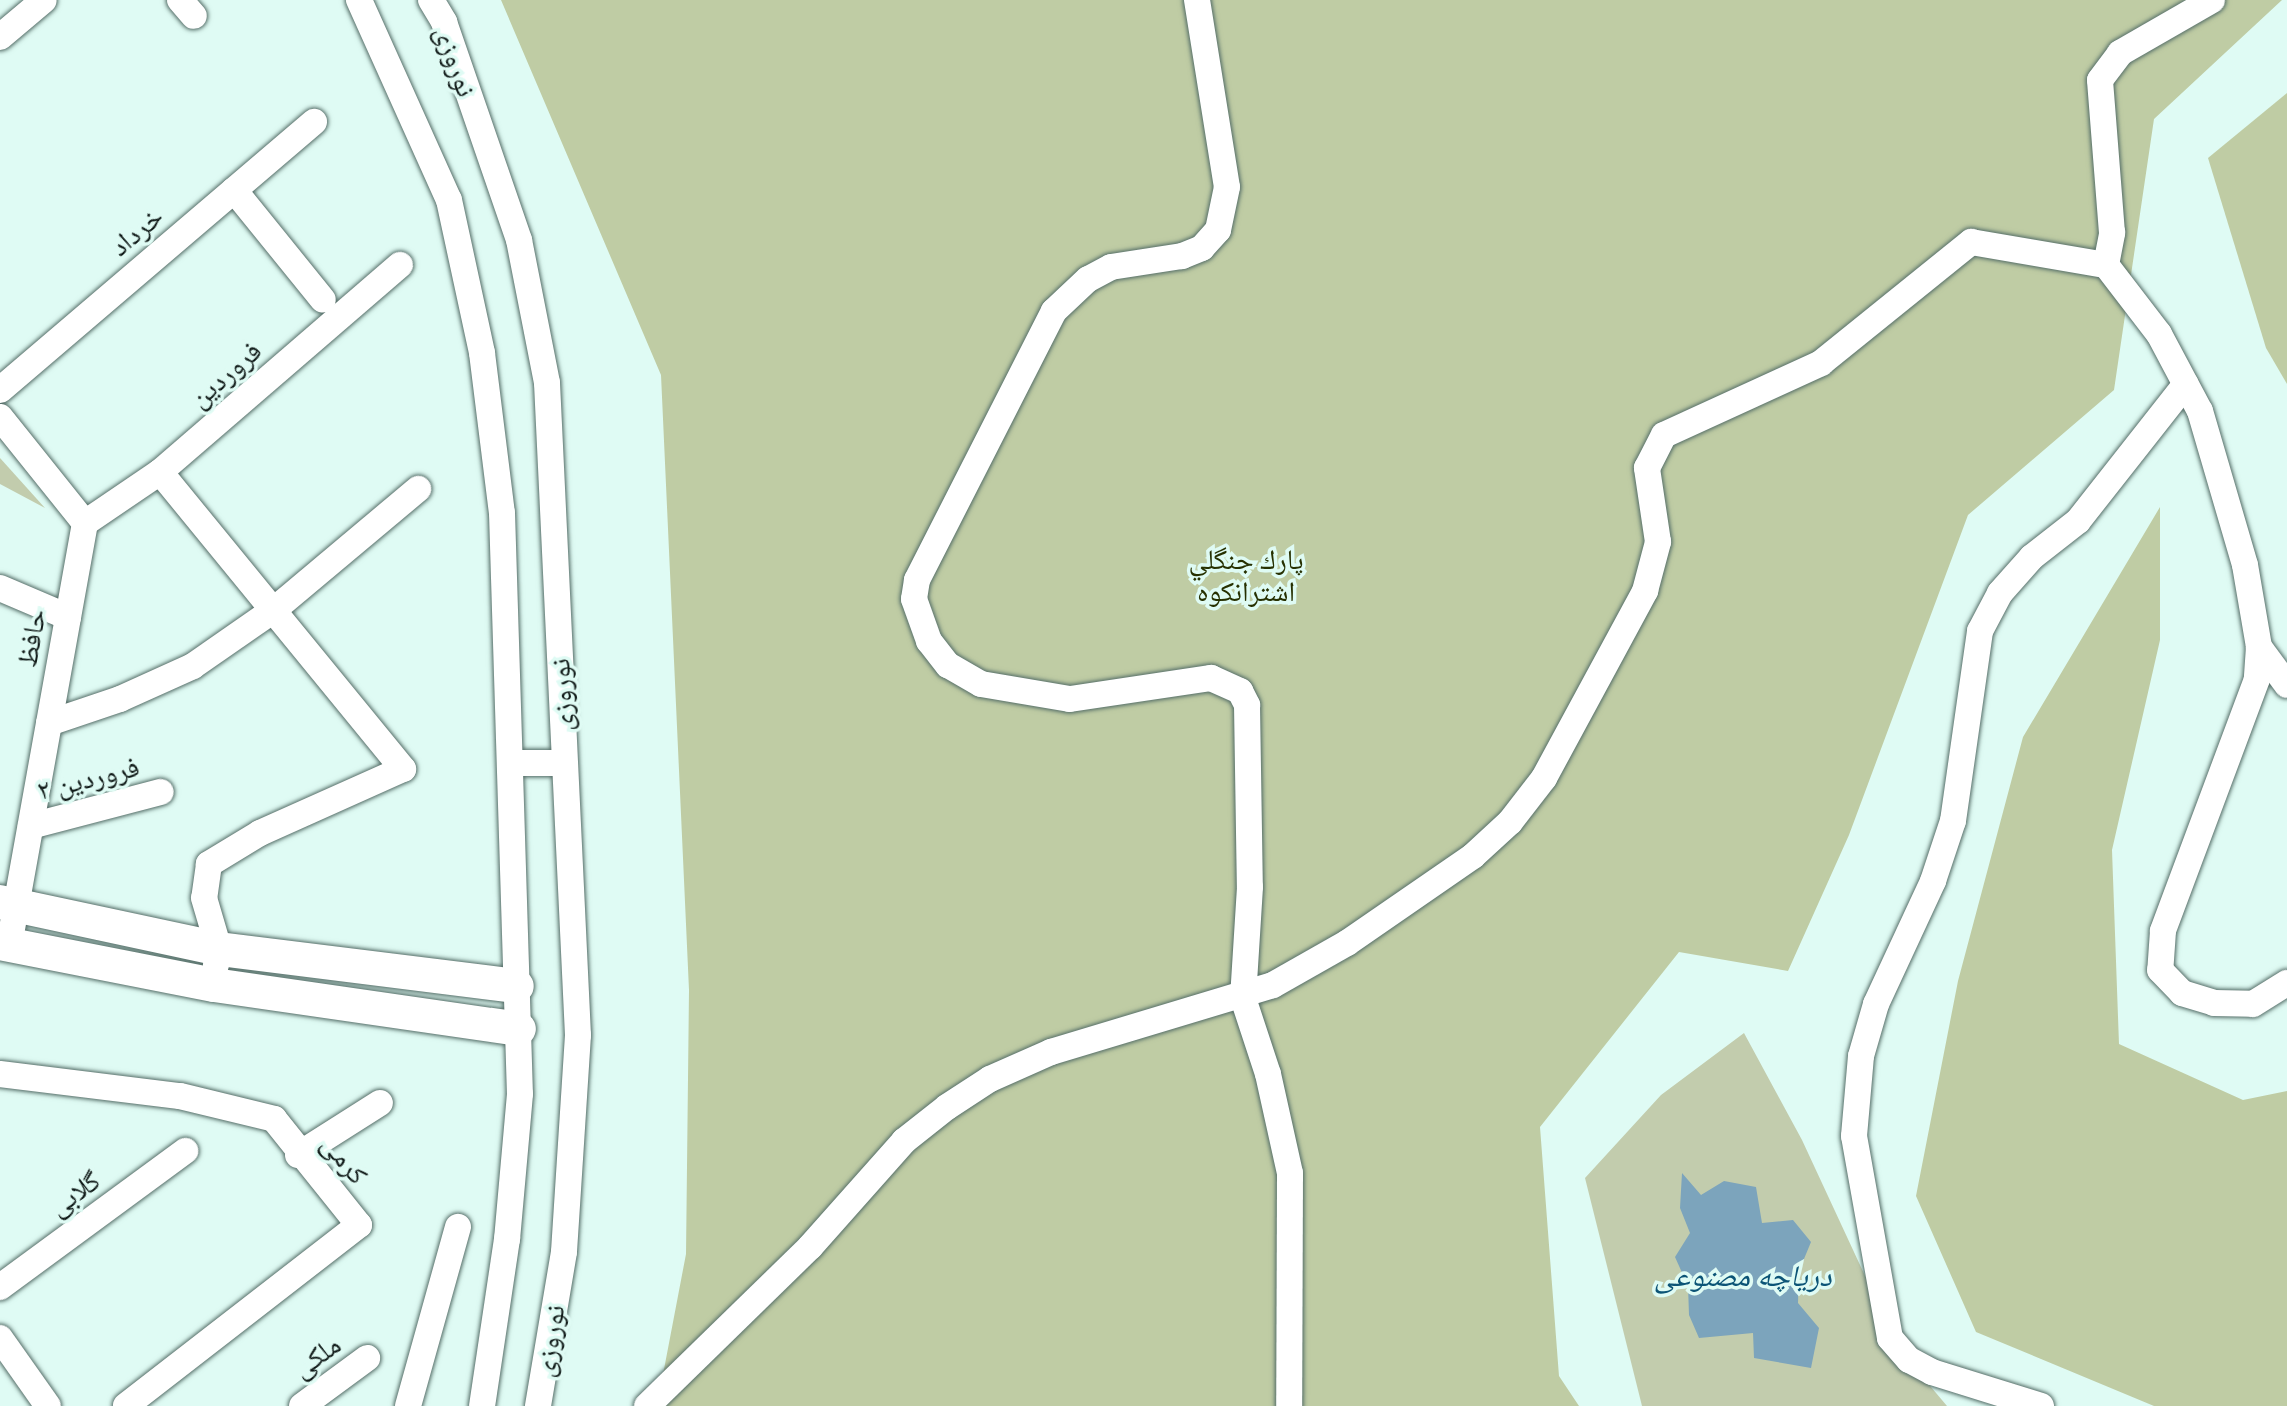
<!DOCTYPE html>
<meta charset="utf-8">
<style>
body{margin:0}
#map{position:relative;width:2287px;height:1406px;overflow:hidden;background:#dffbf4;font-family:Figtree,"Noto Naskh Arabic",sans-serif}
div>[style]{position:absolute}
.green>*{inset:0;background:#c2ccad}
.forest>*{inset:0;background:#bfcca4}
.water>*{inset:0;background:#7ca4bc}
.roads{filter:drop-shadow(0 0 2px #556e68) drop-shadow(0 0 2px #556e68)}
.minor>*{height:26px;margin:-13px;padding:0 13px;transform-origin:13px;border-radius:13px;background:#fff}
.major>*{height:34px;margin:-17px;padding:0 17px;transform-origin:17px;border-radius:17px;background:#fff}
span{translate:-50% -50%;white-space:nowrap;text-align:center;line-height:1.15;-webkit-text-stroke:7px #dffbf4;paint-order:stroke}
.street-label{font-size:28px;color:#111b19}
.park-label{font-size:28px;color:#263001}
.water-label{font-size:30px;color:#0b5476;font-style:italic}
</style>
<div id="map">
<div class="green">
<i style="clip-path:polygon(0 458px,45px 508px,0 484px)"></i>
<i style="clip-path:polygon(1744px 1033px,1802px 1140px,1899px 1349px,1947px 1406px,1642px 1406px,1585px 1178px,1661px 1095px)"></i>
</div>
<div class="forest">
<i style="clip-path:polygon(501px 0,2282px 0,2154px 119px,2114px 390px,1968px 515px,1849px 835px,1788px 971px,1679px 952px,1540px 1127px,1559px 1376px,1579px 1406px,657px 1406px,686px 1254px,689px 990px,661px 375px)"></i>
<i style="clip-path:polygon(2287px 93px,2287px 384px,2266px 348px,2208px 158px)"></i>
<i style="clip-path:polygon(2160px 507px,2160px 640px,2112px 850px,2119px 1044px,2243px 1100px,2287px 1091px,2287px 1406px,2154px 1406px,1976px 1332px,1916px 1196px,1958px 981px,2023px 737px)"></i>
</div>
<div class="water">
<i style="clip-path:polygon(1682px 1173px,1701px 1195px,1724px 1181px,1756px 1187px,1762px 1223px,1793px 1220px,1811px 1242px,1799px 1271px,1798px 1303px,1819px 1328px,1811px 1368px,1754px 1358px,1753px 1333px,1699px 1338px,1689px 1315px,1688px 1286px,1675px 1257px,1690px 1233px,1680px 1208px)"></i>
</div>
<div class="roads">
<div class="minor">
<i style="left:180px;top:0;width:21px;rotate:49deg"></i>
<i style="left:359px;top:0;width:219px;rotate:65.8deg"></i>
<i style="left:449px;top:200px;width:157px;rotate:77.8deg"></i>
<i style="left:482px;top:353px;width:161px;rotate:82.9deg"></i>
<i style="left:502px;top:513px;width:581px;rotate:88.23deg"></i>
<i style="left:520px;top:1094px;width:146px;rotate:95.1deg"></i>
<i style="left:507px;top:1239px;width:169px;rotate:98.5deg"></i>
<i style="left:431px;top:0;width:26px;rotate:59deg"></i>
<i style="left:444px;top:22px;width:231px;rotate:71deg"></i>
<i style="left:519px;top:240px;width:146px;rotate:78.9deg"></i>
<i style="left:547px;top:383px;width:653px;rotate:87.28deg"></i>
<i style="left:578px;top:1035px;width:217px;rotate:93.7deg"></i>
<i style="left:564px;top:1252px;width:156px;rotate:99.6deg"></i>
<i style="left:1197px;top:0;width:189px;rotate:80.9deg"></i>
<i style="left:1227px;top:187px;width:44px;rotate:101.8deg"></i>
<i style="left:1218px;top:230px;width:24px;rotate:132deg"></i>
<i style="left:1202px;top:248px;width:22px;rotate:158deg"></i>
<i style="left:1182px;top:256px;width:72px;rotate:171.2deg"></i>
<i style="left:1111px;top:267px;width:26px;rotate:152deg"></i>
<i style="left:1088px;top:279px;width:47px;rotate:136.7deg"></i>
<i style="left:1054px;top:311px;width:302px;rotate:117deg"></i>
<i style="left:917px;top:580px;width:19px;rotate:99deg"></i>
<i style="left:914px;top:599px;width:45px;rotate:70.3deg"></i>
<i style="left:929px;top:641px;width:31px;rotate:52deg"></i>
<i style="left:948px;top:665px;width:38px;rotate:30deg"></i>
<i style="left:981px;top:684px;width:90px;rotate:9.6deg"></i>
<i style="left:1070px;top:699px;width:143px;rotate:-8.5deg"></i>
<i style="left:1211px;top:678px;width:32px;rotate:24deg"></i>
<i style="left:1240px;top:691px;width:16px;rotate:63deg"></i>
<i style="left:1247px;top:705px;width:182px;rotate:89.1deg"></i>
<i style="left:1250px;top:887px;width:111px;rotate:93.6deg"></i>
<i style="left:1243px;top:998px;width:80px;rotate:71.8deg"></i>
<i style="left:1268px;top:1074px;width:101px;rotate:77.5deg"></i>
<i style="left:1290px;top:1173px;width:233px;rotate:90.2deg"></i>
<i style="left:0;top:37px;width:57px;rotate:-40.1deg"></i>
<i style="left:234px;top:190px;width:141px;rotate:51deg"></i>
<i style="left:2106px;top:265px;width:33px;rotate:-79deg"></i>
<i style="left:2112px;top:233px;width:153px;rotate:-94.5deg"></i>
<i style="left:2100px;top:80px;width:34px;rotate:-53deg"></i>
<i style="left:2120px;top:53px;width:106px;rotate:-29.9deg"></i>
<i style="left:0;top:390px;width:413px;rotate:-40.5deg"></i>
<i style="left:0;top:417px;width:136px;rotate:51.3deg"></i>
<i style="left:85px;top:523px;width:429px;rotate:100.2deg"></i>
<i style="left:160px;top:472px;width:384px;rotate:50.7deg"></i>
<i style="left:403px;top:769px;width:157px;rotate:155.9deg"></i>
<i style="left:260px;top:833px;width:60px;rotate:148.7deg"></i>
<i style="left:209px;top:864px;width:34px;rotate:98deg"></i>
<i style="left:204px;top:898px;width:53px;rotate:73.6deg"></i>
<i style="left:219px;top:949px;width:16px;rotate:101deg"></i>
<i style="left:85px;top:523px;width:91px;rotate:-34.2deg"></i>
<i style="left:160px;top:472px;width:317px;rotate:-40.8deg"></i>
<i style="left:0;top:588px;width:74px;rotate:23.1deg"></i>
<i style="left:2259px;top:647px;width:47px;rotate:53.6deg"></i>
<i style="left:49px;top:723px;width:75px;rotate:-18.7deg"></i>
<i style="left:120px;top:699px;width:80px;rotate:-24.3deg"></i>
<i style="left:193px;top:666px;width:100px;rotate:-34.8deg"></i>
<i style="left:275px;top:609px;width:187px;rotate:-40deg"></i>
<i style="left:510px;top:763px;width:54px"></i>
<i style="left:31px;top:826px;width:134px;rotate:-14.7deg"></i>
<i style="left:0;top:1074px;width:181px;rotate:7deg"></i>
<i style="left:180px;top:1096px;width:97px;rotate:13.7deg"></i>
<i style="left:274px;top:1119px;width:136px;rotate:51.3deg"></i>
<i style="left:359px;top:1225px;width:295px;rotate:142.2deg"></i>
<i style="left:298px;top:1155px;width:97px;rotate:-32.4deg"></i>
<i style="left:0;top:1287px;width:230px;rotate:-36.3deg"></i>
<i style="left:0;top:1338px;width:83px;rotate:54.8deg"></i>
<i style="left:302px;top:1406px;width:81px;rotate:-36.4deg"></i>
<i style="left:408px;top:1406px;width:186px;rotate:-74.4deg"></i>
<i style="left:647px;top:1406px;width:228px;rotate:-44.3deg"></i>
<i style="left:810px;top:1247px;width:142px;rotate:-48.4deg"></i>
<i style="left:904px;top:1141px;width:55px;rotate:-38.3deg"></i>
<i style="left:947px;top:1107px;width:51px;rotate:-33.1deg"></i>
<i style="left:990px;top:1079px;width:67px;rotate:-23.9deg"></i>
<i style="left:1051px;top:1052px;width:232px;rotate:-16.8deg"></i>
<i style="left:1273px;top:985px;width:85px;rotate:-29.6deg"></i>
<i style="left:1347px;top:943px;width:153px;rotate:-34.6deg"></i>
<i style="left:1473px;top:856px;width:50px;rotate:-42.6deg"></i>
<i style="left:1510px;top:822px;width:56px;rotate:-52.3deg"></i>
<i style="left:1544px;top:778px;width:213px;rotate:-61.6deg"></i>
<i style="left:1645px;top:591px;width:51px;rotate:-75.1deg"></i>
<i style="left:1658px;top:542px;width:75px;rotate:-98.5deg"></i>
<i style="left:1647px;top:468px;width:37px;rotate:-63deg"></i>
<i style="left:1664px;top:435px;width:173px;rotate:-24.6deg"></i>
<i style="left:1821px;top:363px;width:193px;rotate:-38.9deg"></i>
<i style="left:1971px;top:242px;width:137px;rotate:9.7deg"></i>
<i style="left:2106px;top:265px;width:87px;rotate:52.5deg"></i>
<i style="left:2159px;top:334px;width:87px;rotate:62deg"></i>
<i style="left:2200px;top:411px;width:160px;rotate:73.7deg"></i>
<i style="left:2245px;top:565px;width:83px;rotate:80.3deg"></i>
<i style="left:2259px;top:647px;width:32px;rotate:94deg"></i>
<i style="left:2257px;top:679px;width:269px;rotate:110.5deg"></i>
<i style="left:2163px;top:931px;width:39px;rotate:94deg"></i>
<i style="left:2160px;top:970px;width:32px;rotate:46deg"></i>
<i style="left:2182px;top:993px;width:34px;rotate:17deg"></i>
<i style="left:2214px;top:1003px;width:39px;rotate:1deg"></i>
<i style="left:2253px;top:1004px;width:40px;rotate:-32deg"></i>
<i style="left:2041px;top:1406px;width:114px;rotate:-162.7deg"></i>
<i style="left:1932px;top:1372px;width:26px;rotate:-152deg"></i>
<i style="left:1909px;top:1360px;width:29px;rotate:-131deg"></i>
<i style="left:1890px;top:1338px;width:205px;rotate:-100.1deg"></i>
<i style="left:1854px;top:1136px;width:80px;rotate:-85deg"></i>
<i style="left:1861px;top:1056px;width:54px;rotate:-73.9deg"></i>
<i style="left:1876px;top:1004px;width:136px;rotate:-65.1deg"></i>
<i style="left:1933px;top:881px;width:63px;rotate:-71.6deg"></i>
<i style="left:1953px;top:821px;width:192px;rotate:-81.9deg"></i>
<i style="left:1980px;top:631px;width:43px;rotate:-62.2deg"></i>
<i style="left:2000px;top:593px;width:48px;rotate:-48.4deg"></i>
<i style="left:2032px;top:557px;width:58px;rotate:-38deg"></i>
<i style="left:2078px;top:521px;width:174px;rotate:-51.8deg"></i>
</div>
<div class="major">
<i style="left:0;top:902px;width:224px;rotate:12.1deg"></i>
<i style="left:219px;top:949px;width:300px;rotate:7.1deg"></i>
<i style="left:0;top:943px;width:218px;rotate:11.1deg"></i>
<i style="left:214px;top:985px;width:308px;rotate:8.2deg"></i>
</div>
</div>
<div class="street-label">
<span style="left:456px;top:61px;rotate:70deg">نوروزی</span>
<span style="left:136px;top:231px;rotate:-40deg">خرداد</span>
<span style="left:225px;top:374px;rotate:-41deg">فروردین</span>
<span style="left:31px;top:638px;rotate:-80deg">حافظ</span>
<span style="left:561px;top:695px;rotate:-93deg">نوروزی</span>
<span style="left:88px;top:778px;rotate:-14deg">فروردین ۲</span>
<span style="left:345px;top:1159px;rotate:50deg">کرمی</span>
<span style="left:74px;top:1193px;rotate:-36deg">گلابی</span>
<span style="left:549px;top:1341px;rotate:-81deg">نوروزی</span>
<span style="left:316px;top:1356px;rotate:-36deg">ملکی</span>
</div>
<div class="park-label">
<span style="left:1246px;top:575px">پارك جنگلي<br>اشترانكوه</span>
</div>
<div class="water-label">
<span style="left:1743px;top:1276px">دریاچه مصنوعی</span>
</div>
</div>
